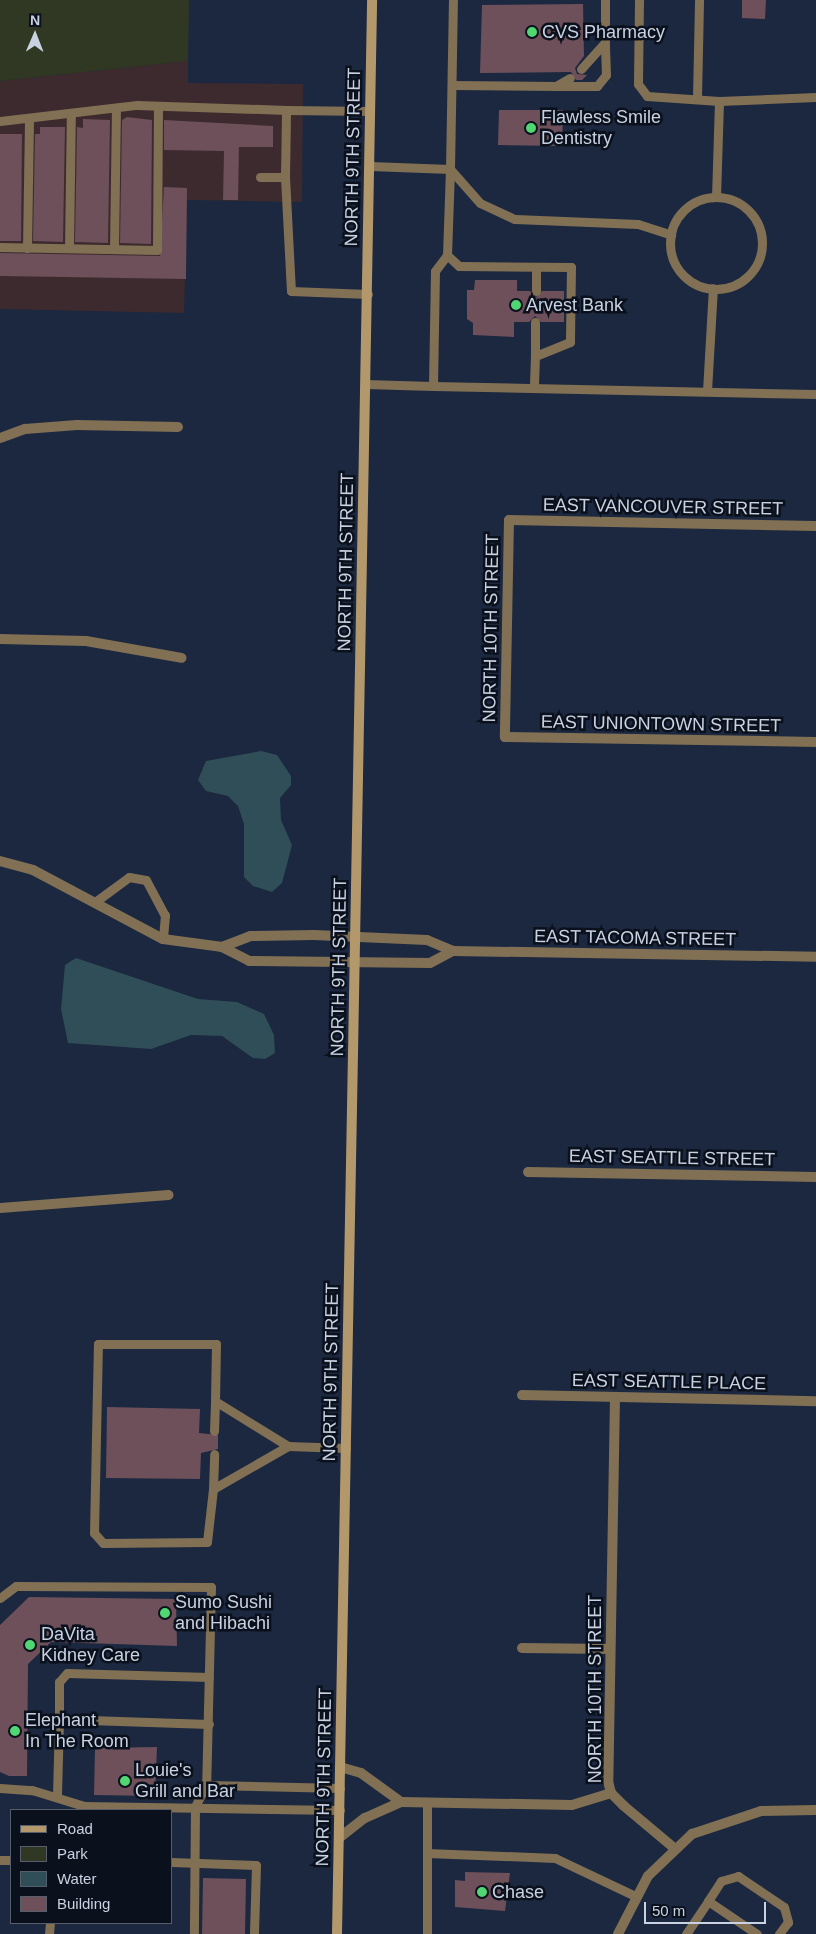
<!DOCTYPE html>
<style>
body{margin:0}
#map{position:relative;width:816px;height:1934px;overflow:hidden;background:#1b2840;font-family:Helvetica,sans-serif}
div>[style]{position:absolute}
.industrial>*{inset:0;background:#3d2a2e}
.green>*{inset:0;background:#303823}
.water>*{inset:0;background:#2f4e58}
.building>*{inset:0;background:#6d505a}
.service>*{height:9px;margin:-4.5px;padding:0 4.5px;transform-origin:4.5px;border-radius:4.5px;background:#817054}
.service>.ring{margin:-4.5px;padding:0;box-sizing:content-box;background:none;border:9px solid #817054;border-radius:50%}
.minor>*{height:10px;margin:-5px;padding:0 5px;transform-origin:5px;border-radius:5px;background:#817054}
.secondary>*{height:10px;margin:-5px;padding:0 5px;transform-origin:5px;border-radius:5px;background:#b3986c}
.dots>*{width:14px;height:14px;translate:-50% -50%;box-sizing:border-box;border:2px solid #0b111c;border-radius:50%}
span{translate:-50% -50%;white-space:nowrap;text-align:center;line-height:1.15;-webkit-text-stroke:5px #0b111c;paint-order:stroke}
.poi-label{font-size:18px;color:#c9d2e2}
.left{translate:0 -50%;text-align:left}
.street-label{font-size:18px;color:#c9d2e2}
.legend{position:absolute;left:10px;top:1809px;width:162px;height:115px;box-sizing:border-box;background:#0b111c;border:1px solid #575e6b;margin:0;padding:6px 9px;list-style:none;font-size:15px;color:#c9d2e2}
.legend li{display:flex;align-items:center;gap:10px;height:25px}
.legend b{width:25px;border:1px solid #575e6b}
.north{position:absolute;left:10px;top:10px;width:50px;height:50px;-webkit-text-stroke:4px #0b111c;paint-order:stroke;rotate:1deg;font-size:14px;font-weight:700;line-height:20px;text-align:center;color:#c9d2e2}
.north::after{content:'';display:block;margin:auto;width:18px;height:22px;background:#c9d2e2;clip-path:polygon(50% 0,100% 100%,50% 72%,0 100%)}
.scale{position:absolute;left:644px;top:1902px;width:122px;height:22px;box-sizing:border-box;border:2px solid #c9d2e2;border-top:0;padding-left:6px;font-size:15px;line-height:18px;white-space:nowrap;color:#c9d2e2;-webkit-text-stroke:4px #0b111c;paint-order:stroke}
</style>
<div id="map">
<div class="industrial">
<i style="clip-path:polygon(188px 61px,188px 83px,303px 84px,302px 202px,187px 200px,184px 313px,0 309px,0 81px)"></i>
</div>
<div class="green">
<i style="clip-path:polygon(0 0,189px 0,188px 61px,0 81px)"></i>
</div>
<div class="water">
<i style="clip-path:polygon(261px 751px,277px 755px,291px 776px,291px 785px,280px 798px,281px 820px,292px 845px,282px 883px,272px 892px,253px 886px,244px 877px,244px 824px,238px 806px,228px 796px,206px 791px,198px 780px,206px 761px)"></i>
<i style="clip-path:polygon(76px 958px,198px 999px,237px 1002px,264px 1014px,274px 1035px,275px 1053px,265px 1059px,253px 1058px,222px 1036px,191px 1035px,151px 1049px,68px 1043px,61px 1009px,65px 965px)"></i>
</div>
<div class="building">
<i style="clip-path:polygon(742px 0,766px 0,765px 19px,742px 18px)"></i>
<i style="clip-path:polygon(583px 4px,584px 56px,575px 68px,577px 74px,587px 75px,582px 80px,576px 80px,571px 72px,480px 73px,482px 5px)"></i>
<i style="clip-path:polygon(499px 110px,563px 110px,562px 146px,498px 145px)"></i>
<i style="clip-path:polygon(127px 117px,152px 120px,151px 244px,120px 243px,122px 120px)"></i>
<i style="clip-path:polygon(83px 119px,110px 120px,108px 243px,75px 242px,77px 127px,83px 128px)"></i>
<i style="clip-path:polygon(164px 120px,273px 126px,273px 147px,239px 147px,238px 200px,223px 200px,224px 151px,164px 150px)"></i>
<i style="clip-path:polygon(40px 127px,65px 127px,63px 242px,33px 241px,35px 134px,40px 134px)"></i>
<i style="clip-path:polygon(0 134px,22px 134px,21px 241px,0 241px)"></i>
<i style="clip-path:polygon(164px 187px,187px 188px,186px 279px,0 276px,0 253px,160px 256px)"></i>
<i style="clip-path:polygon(475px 280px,517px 280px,517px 291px,530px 291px,536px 297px,542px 291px,564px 291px,564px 322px,541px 322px,535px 316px,529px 322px,514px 322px,514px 337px,473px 335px,473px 323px,467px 319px,467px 290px,474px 290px)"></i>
<i style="clip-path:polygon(107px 1407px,200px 1409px,199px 1433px,218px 1435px,218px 1449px,201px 1453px,200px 1479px,106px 1478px)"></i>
<i style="clip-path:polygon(29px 1597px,176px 1599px,177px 1646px,51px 1642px,28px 1664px,27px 1776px,9px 1776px,0 1772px,0 1625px)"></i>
<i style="clip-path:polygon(157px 1747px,155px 1796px,94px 1795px,95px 1748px)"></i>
<i style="clip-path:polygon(465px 1872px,510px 1873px,505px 1911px,455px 1907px,455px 1880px,465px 1881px)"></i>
<i style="clip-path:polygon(203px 1878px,246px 1879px,245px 1934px,202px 1934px)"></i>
</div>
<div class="service">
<i style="left:639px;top:0;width:84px;rotate:90.7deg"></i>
<i style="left:638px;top:84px;width:15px;rotate:53deg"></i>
<i style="left:647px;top:96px;width:72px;rotate:4deg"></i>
<i style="left:719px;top:101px;width:97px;rotate:-2.4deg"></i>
<i style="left:581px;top:69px;width:36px;rotate:-48deg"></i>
<i style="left:605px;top:42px;width:42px;rotate:-90deg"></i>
<i style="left:452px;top:85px;width:104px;rotate:0.6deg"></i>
<i style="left:556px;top:86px;width:16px;rotate:-30deg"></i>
<i style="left:557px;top:86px;width:40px"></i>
<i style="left:597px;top:86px;width:14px;rotate:-51deg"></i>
<i style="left:606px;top:75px;width:33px;rotate:-92deg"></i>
<i style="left:697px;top:98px;width:98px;rotate:-88.8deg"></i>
<i style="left:0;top:121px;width:138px;rotate:-6.7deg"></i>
<i style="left:137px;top:105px;width:149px;rotate:1.9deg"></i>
<i style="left:370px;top:166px;width:80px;rotate:2.1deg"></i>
<i style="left:450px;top:169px;width:169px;rotate:-89deg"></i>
<i style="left:450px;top:169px;width:45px;rotate:48.6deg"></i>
<i style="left:480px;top:203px;width:38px;rotate:25deg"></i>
<i style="left:515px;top:219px;width:123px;rotate:2.3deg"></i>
<i style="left:638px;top:224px;width:35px;rotate:18deg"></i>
<i style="left:260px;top:177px;width:25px"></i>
<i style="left:285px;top:177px;width:67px;rotate:-89.1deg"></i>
<i style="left:286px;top:110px;width:84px;rotate:0.7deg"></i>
<i style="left:285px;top:177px;width:114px;rotate:87deg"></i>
<i style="left:291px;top:291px;width:77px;rotate:2.2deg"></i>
<i style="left:716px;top:197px;width:96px;rotate:-88.2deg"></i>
<i class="ring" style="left:670px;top:197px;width:83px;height:83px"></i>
<i style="left:0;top:247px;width:157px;rotate:1.1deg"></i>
<i style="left:157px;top:250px;width:144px;rotate:-89.6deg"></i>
<i style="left:27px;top:248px;width:130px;rotate:-89.1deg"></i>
<i style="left:69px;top:248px;width:135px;rotate:-89.2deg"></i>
<i style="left:114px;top:249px;width:141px;rotate:-89.2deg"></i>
<i style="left:447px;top:255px;width:16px;rotate:43deg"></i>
<i style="left:459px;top:266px;width:112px;rotate:0.5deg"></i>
<i style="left:571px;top:267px;width:75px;rotate:90.8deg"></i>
<i style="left:570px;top:342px;width:38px;rotate:158deg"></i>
<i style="left:535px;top:356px;width:31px;rotate:92deg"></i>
<i style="left:536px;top:291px;width:24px;rotate:-90deg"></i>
<i style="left:535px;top:356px;width:34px;rotate:-90deg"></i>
<i style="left:365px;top:384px;width:68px;rotate:1.7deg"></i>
<i style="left:433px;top:386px;width:115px;rotate:-89deg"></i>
<i style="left:435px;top:271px;width:20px;rotate:-53deg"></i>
<i style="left:447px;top:255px;width:86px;rotate:-88deg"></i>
<i style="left:433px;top:386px;width:383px;rotate:1.2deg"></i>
<i style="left:707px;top:391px;width:103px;rotate:-86.7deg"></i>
<i style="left:95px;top:902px;width:42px;rotate:-36.3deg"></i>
<i style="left:129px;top:877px;width:17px;rotate:10deg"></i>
<i style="left:146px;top:880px;width:40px;rotate:62deg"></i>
<i style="left:165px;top:915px;width:24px;rotate:95deg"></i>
<i style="left:214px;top:1431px;width:30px;rotate:-88deg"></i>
<i style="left:288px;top:1446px;width:86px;rotate:150.2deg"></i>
<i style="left:213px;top:1489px;width:53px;rotate:96.5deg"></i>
<i style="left:207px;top:1542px;width:104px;rotate:179.4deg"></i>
<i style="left:103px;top:1543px;width:13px;rotate:-132deg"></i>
<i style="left:94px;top:1533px;width:189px;rotate:-88.8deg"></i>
<i style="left:98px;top:1344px;width:118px"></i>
<i style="left:216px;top:1344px;width:57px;rotate:91deg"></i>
<i style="left:215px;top:1401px;width:86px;rotate:31.7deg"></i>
<i style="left:288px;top:1446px;width:58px;rotate:2deg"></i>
<i style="left:213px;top:1489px;width:35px;rotate:-88deg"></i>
<i style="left:0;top:1598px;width:20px;rotate:-37deg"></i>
<i style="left:16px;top:1586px;width:195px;rotate:0.3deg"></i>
<i style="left:211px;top:1587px;width:198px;rotate:91.4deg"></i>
<i style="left:206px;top:1785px;width:25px;rotate:117deg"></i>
<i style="left:195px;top:1807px;width:127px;rotate:90.5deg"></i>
<i style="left:59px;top:1719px;width:37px;rotate:-90deg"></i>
<i style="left:59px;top:1682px;width:12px;rotate:-48deg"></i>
<i style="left:67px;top:1673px;width:142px;rotate:1.6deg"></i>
<i style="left:206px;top:1785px;width:134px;rotate:1.3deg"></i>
<i style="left:0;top:1788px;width:32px;rotate:4deg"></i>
<i style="left:32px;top:1790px;width:54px;rotate:17.1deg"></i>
<i style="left:84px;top:1806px;width:256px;rotate:0.9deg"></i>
<i style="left:57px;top:1795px;width:76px;rotate:-88.5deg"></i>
<i style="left:59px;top:1719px;width:150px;rotate:1.9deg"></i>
<i style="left:427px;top:1853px;width:128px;rotate:2.2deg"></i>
<i style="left:555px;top:1858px;width:89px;rotate:25.4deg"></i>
<i style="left:0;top:1860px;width:11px"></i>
<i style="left:171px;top:1862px;width:85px;rotate:2deg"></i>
<i style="left:256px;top:1865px;width:69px;rotate:91.7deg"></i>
<i style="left:708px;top:1901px;width:24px;rotate:-57deg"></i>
<i style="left:721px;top:1881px;width:18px;rotate:-16deg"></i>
<i style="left:738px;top:1876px;width:55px;rotate:34deg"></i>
<i style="left:784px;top:1907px;width:16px;rotate:75deg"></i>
<i style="left:788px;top:1922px;width:15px;rotate:127deg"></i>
<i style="left:49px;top:1934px;width:11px;rotate:-85deg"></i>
<i style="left:427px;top:1934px;width:132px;rotate:-90deg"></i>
<i style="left:686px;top:1934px;width:40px;rotate:-56deg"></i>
<i style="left:708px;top:1901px;width:59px;rotate:34deg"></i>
</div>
<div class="minor">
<i style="left:0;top:438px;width:27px;rotate:-20deg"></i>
<i style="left:25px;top:429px;width:52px;rotate:-4.4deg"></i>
<i style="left:77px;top:425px;width:101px;rotate:1.1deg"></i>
<i style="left:816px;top:526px;width:307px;rotate:-178.9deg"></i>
<i style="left:509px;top:520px;width:217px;rotate:91.1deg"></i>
<i style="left:505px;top:737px;width:311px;rotate:0.9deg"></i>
<i style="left:0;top:639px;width:86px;rotate:1.3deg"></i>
<i style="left:86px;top:641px;width:97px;rotate:10deg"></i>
<i style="left:0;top:861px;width:34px;rotate:15deg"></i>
<i style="left:33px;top:870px;width:147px;rotate:28deg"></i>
<i style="left:163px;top:939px;width:60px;rotate:7.7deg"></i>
<i style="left:222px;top:947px;width:30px;rotate:27deg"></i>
<i style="left:249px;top:961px;width:181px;rotate:0.6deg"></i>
<i style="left:430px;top:963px;width:26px;rotate:-28deg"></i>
<i style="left:222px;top:947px;width:30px;rotate:-21deg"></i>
<i style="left:250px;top:936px;width:64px;rotate:-0.9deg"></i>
<i style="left:314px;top:935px;width:113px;rotate:2.5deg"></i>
<i style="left:427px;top:940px;width:28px;rotate:23deg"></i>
<i style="left:453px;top:951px;width:363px;rotate:0.9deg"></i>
<i style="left:528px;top:1172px;width:288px;rotate:1deg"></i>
<i style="left:0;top:1208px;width:169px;rotate:-4.4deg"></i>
<i style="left:522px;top:1395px;width:294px;rotate:1.2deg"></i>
<i style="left:615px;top:1398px;width:383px;rotate:91deg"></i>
<i style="left:608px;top:1781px;width:12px;rotate:76deg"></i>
<i style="left:611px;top:1793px;width:18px;rotate:45deg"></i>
<i style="left:624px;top:1806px;width:65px;rotate:40deg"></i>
<i style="left:522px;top:1648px;width:88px;rotate:0.7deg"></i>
<i style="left:340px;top:1767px;width:22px;rotate:16deg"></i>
<i style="left:361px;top:1773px;width:49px;rotate:35.9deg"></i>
<i style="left:339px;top:1838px;width:33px;rotate:-38deg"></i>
<i style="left:365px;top:1818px;width:39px;rotate:-24deg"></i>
<i style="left:401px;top:1802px;width:171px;rotate:1deg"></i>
<i style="left:572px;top:1805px;width:41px;rotate:-17.1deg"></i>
<i style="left:618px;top:1934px;width:65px;rotate:-62.7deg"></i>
<i style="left:648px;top:1876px;width:61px;rotate:-43.7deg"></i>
<i style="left:692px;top:1834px;width:73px;rotate:-18.4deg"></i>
<i style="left:761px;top:1811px;width:55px;rotate:-1deg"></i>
</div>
<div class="secondary">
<i style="left:337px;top:1934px;width:1934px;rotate:-88.96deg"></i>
</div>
<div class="dots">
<i style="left:532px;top:32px;background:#51d674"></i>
<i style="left:531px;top:128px;background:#51d674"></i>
<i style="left:516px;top:305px;background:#51d674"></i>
<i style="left:165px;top:1613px;background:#51d674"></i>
<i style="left:30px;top:1645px;background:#51d674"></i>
<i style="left:15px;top:1731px;background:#51d674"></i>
<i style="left:125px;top:1781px;background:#51d674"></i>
<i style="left:482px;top:1892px;background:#51d674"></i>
</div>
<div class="poi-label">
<span class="left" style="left:542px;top:32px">CVS Pharmacy</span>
<span class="left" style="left:541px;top:128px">Flawless Smile<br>Dentistry</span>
<span class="left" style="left:526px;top:305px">Arvest Bank</span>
<span class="left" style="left:175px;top:1613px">Sumo Sushi<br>and Hibachi</span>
<span class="left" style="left:41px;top:1645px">DaVita<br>Kidney Care</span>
<span class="left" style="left:25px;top:1731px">Elephant<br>In The Room</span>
<span class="left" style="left:135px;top:1781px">Louie's<br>Grill and Bar</span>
<span class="left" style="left:492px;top:1892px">Chase</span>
</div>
<div class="street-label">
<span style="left:353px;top:157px;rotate:-89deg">NORTH 9TH STREET</span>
<span style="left:663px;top:507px;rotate:1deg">EAST VANCOUVER STREET</span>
<span style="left:346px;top:562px;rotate:-89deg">NORTH 9TH STREET</span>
<span style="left:491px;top:628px;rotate:-89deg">NORTH 10TH STREET</span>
<span style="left:661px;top:724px;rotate:1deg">EAST UNIONTOWN STREET</span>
<span style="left:635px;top:938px;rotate:1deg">EAST TACOMA STREET</span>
<span style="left:339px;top:967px;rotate:-89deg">NORTH 9TH STREET</span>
<span style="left:672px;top:1158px;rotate:1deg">EAST SEATTLE STREET</span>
<span style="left:331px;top:1372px;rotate:-89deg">NORTH 9TH STREET</span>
<span style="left:669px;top:1382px;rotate:1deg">EAST SEATTLE PLACE</span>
<span style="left:595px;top:1689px;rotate:-90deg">NORTH 10TH STREET</span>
<span style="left:324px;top:1777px;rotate:-89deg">NORTH 9TH STREET</span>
</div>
<ul class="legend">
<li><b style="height:6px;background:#b3986c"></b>Road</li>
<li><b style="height:14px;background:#303823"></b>Park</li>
<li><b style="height:14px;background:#2f4e58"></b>Water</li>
<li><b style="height:14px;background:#6d505a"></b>Building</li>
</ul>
<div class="north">N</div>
<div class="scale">50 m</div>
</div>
